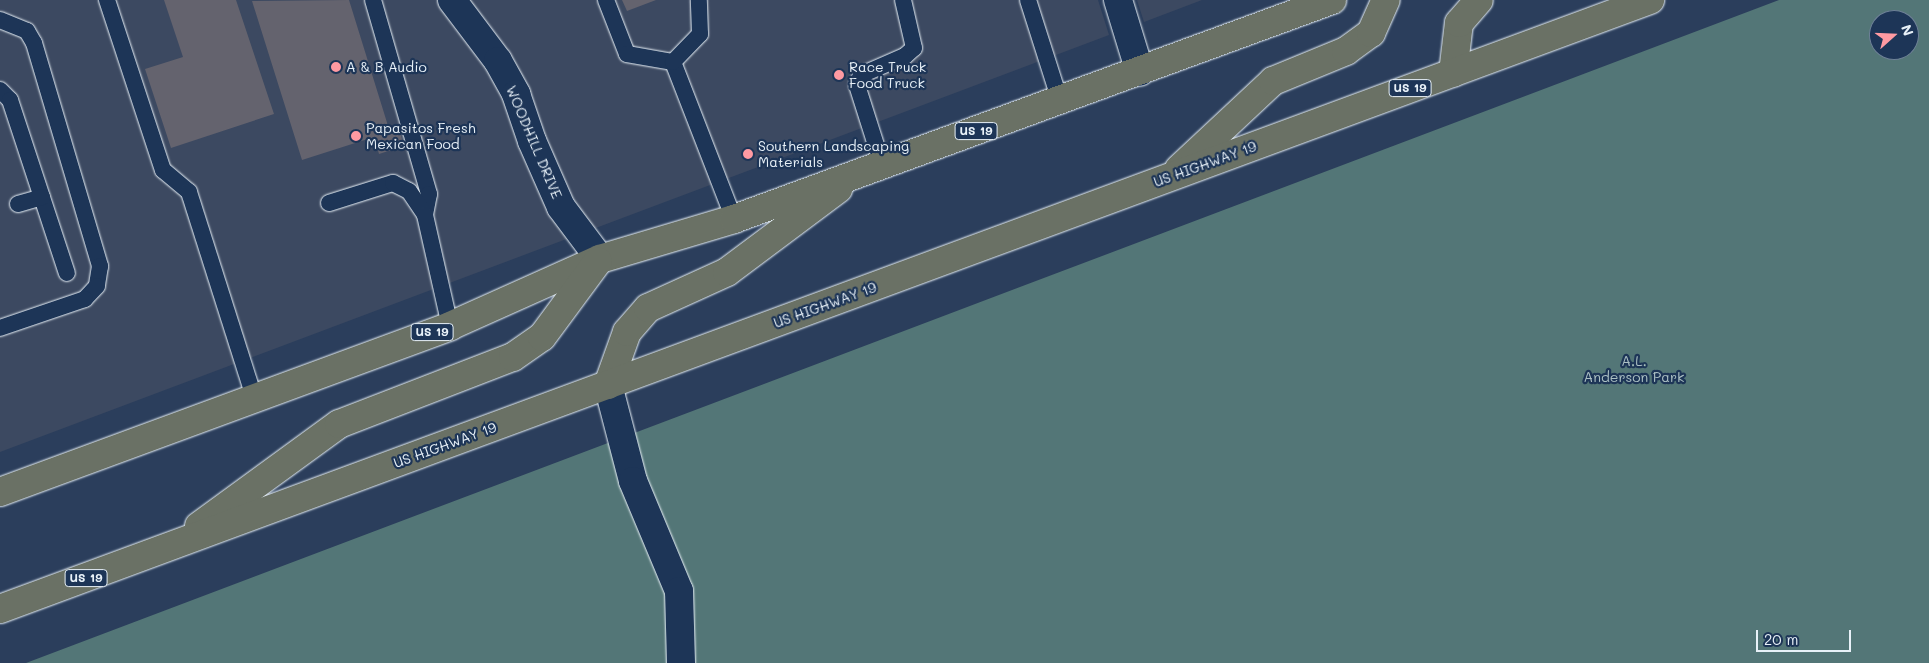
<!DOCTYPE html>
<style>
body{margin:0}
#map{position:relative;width:1929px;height:663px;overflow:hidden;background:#2b3e5c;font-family:Mali,sans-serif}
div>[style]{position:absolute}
.built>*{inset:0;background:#3c4961}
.green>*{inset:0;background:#537677}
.building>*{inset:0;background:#64636e}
.roads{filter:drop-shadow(0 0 1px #e8f1f8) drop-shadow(0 0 1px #e8f1f8)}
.lane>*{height:16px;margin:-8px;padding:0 8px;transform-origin:8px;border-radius:8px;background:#1d3557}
.street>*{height:28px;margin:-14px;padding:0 14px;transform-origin:14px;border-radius:14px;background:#1d3557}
.highway>*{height:28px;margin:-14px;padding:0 14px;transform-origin:14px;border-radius:14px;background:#6a7165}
.dots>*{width:14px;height:14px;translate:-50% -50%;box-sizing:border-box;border:2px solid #1d3557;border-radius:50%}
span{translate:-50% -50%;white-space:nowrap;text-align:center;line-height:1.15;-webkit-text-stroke:4.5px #1d3557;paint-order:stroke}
.shield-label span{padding:1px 4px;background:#1d3557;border:1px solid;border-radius:4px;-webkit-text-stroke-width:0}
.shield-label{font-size:12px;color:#e8f1f8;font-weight:700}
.poi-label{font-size:14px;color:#e8f1f8}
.left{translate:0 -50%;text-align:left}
.street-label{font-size:14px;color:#e8f1f8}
.park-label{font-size:14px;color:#acc0c4}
.north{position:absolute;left:1869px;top:10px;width:50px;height:50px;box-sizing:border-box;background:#1d3557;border:1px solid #6e8097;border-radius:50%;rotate:70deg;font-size:14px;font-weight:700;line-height:20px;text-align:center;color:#e8f1f8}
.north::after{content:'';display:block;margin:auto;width:18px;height:22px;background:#ff9aa2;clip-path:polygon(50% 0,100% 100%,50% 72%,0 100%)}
.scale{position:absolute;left:1756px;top:630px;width:95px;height:22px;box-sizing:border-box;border:2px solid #e8f1f8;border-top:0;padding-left:6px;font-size:15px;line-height:18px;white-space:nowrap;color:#e8f1f8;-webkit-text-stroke:4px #1d3557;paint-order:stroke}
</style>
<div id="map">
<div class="built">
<i style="clip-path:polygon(0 0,1098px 0,1109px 35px,0 452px)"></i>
<i style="clip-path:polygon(1137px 0,1202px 0,1144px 22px)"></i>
</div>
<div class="green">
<i style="clip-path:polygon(evenodd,1779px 0,1929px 0,1929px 663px,26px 663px,1779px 0,1879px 20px,1909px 20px,1909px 50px,1879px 50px,1879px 20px)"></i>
</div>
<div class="building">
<i style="clip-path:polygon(164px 0,236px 0,274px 114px,171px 148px,145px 69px,183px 57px)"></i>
<i style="clip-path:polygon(349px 0,389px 129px,398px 126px,404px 146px,379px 154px,374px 137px,302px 160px,252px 1px)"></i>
<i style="clip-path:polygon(622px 0,656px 0,627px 11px)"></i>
</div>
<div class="roads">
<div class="lane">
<i style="left:107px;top:0;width:179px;rotate:71.8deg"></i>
<i style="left:163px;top:170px;width:34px;rotate:40deg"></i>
<i style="left:189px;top:192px;width:215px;rotate:72.4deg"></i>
<i style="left:373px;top:0;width:202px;rotate:73.9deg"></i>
<i style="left:429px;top:194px;width:21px;rotate:101deg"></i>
<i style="left:606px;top:0;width:58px;rotate:68.7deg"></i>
<i style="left:627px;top:54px;width:47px;rotate:9.9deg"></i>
<i style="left:1028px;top:0;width:106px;rotate:72.4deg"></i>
<i style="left:0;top:20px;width:29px;rotate:22deg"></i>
<i style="left:27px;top:31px;width:14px;rotate:60deg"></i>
<i style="left:34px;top:43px;width:233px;rotate:73.5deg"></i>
<i style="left:100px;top:266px;width:20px;rotate:99deg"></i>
<i style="left:97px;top:286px;width:18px;rotate:133deg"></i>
<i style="left:85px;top:299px;width:90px;rotate:161.2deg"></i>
<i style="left:673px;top:62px;width:168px;rotate:68.8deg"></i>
<i style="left:673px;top:62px;width:39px;rotate:-46deg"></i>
<i style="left:700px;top:34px;width:34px;rotate:-92deg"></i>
<i style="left:0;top:90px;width:14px;rotate:45deg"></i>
<i style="left:10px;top:100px;width:182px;rotate:71.8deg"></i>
<i style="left:882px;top:164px;width:83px;rotate:-107.6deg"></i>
<i style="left:857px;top:85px;width:11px;rotate:-68deg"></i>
<i style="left:861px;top:75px;width:48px;rotate:-23.4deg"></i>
<i style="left:905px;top:56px;width:12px;rotate:-42deg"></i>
<i style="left:914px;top:48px;width:49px;rotate:-102.9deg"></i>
<i style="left:329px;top:203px;width:67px;rotate:-17.4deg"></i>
<i style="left:393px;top:183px;width:18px;rotate:27deg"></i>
<i style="left:409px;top:191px;width:29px;rotate:56deg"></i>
<i style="left:425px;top:215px;width:114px;rotate:77.3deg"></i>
<i style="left:18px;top:204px;width:25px;rotate:-16deg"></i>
</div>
<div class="street">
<i style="left:452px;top:0;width:76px;rotate:53deg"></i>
<i style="left:498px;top:61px;width:38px;rotate:61deg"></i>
<i style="left:516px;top:94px;width:50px;rotate:71.2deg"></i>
<i style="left:532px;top:141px;width:72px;rotate:66.3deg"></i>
<i style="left:561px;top:207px;width:65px;rotate:53.1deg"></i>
<i style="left:1118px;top:0;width:75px;rotate:73deg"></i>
<i style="left:608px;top:385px;width:99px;rotate:75.4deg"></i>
<i style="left:633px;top:481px;width:119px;rotate:67.3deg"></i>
<i style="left:679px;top:591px;width:72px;rotate:88.4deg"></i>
</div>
<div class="highway">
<i style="left:1453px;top:73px;width:50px;rotate:-83.2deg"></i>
<i style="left:1459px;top:23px;width:30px;rotate:-49deg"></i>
<i style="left:1179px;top:169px;width:129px;rotate:-43.1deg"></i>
<i style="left:1273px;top:81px;width:79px;rotate:-22.3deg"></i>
<i style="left:1346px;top:51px;width:31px;rotate:-36deg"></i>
<i style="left:1371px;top:33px;width:36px;rotate:-66deg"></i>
<i style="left:608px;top:385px;width:56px;rotate:-70.3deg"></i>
<i style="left:627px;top:332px;width:32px;rotate:-49deg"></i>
<i style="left:648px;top:308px;width:87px;rotate:-24.5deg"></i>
<i style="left:727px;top:272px;width:139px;rotate:-36.8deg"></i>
<i style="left:0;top:492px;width:480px;rotate:-20.2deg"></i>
<i style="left:450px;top:326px;width:164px;rotate:-24.1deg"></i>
<i style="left:600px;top:259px;width:140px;rotate:-16.6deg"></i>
<i style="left:734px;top:219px;width:637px;rotate:-20.11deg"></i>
<i style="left:199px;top:526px;width:173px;rotate:-36.1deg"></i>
<i style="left:339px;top:424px;width:186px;rotate:-21.1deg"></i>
<i style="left:513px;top:357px;width:35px;rotate:-35deg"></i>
<i style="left:542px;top:337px;width:94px;rotate:-53.6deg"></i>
<i style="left:0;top:609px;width:1759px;rotate:-20.26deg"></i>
</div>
</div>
<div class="dots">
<i style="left:336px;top:67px;background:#ff9aa2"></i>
<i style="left:839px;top:75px;background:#ff9aa2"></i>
<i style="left:356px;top:136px;background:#ff9aa2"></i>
<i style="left:748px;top:154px;background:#ff9aa2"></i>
</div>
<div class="shield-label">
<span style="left:1410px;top:88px">US 19</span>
<span style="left:976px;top:131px">US 19</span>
<span style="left:432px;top:332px">US 19</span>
<span style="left:86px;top:578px">US 19</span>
</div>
<div class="poi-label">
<span class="left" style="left:346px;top:67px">A &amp; B Audio</span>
<span class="left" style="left:849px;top:75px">Race Truck<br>Food Truck</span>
<span class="left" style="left:366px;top:136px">Papasitos Fresh<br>Mexican Food</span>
<span class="left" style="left:758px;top:154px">Southern Landscaping<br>Materials</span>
</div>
<div class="street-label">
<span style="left:534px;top:142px;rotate:67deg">WOODHILL DRIVE</span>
<span style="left:1205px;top:164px;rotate:-20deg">US HIGHWAY 19</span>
<span style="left:825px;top:305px;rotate:-20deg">US HIGHWAY 19</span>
<span style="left:445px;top:445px;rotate:-20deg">US HIGHWAY 19</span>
</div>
<div class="park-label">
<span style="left:1634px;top:369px">A.L.<br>Anderson Park</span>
</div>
<div class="north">N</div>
<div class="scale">20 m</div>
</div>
